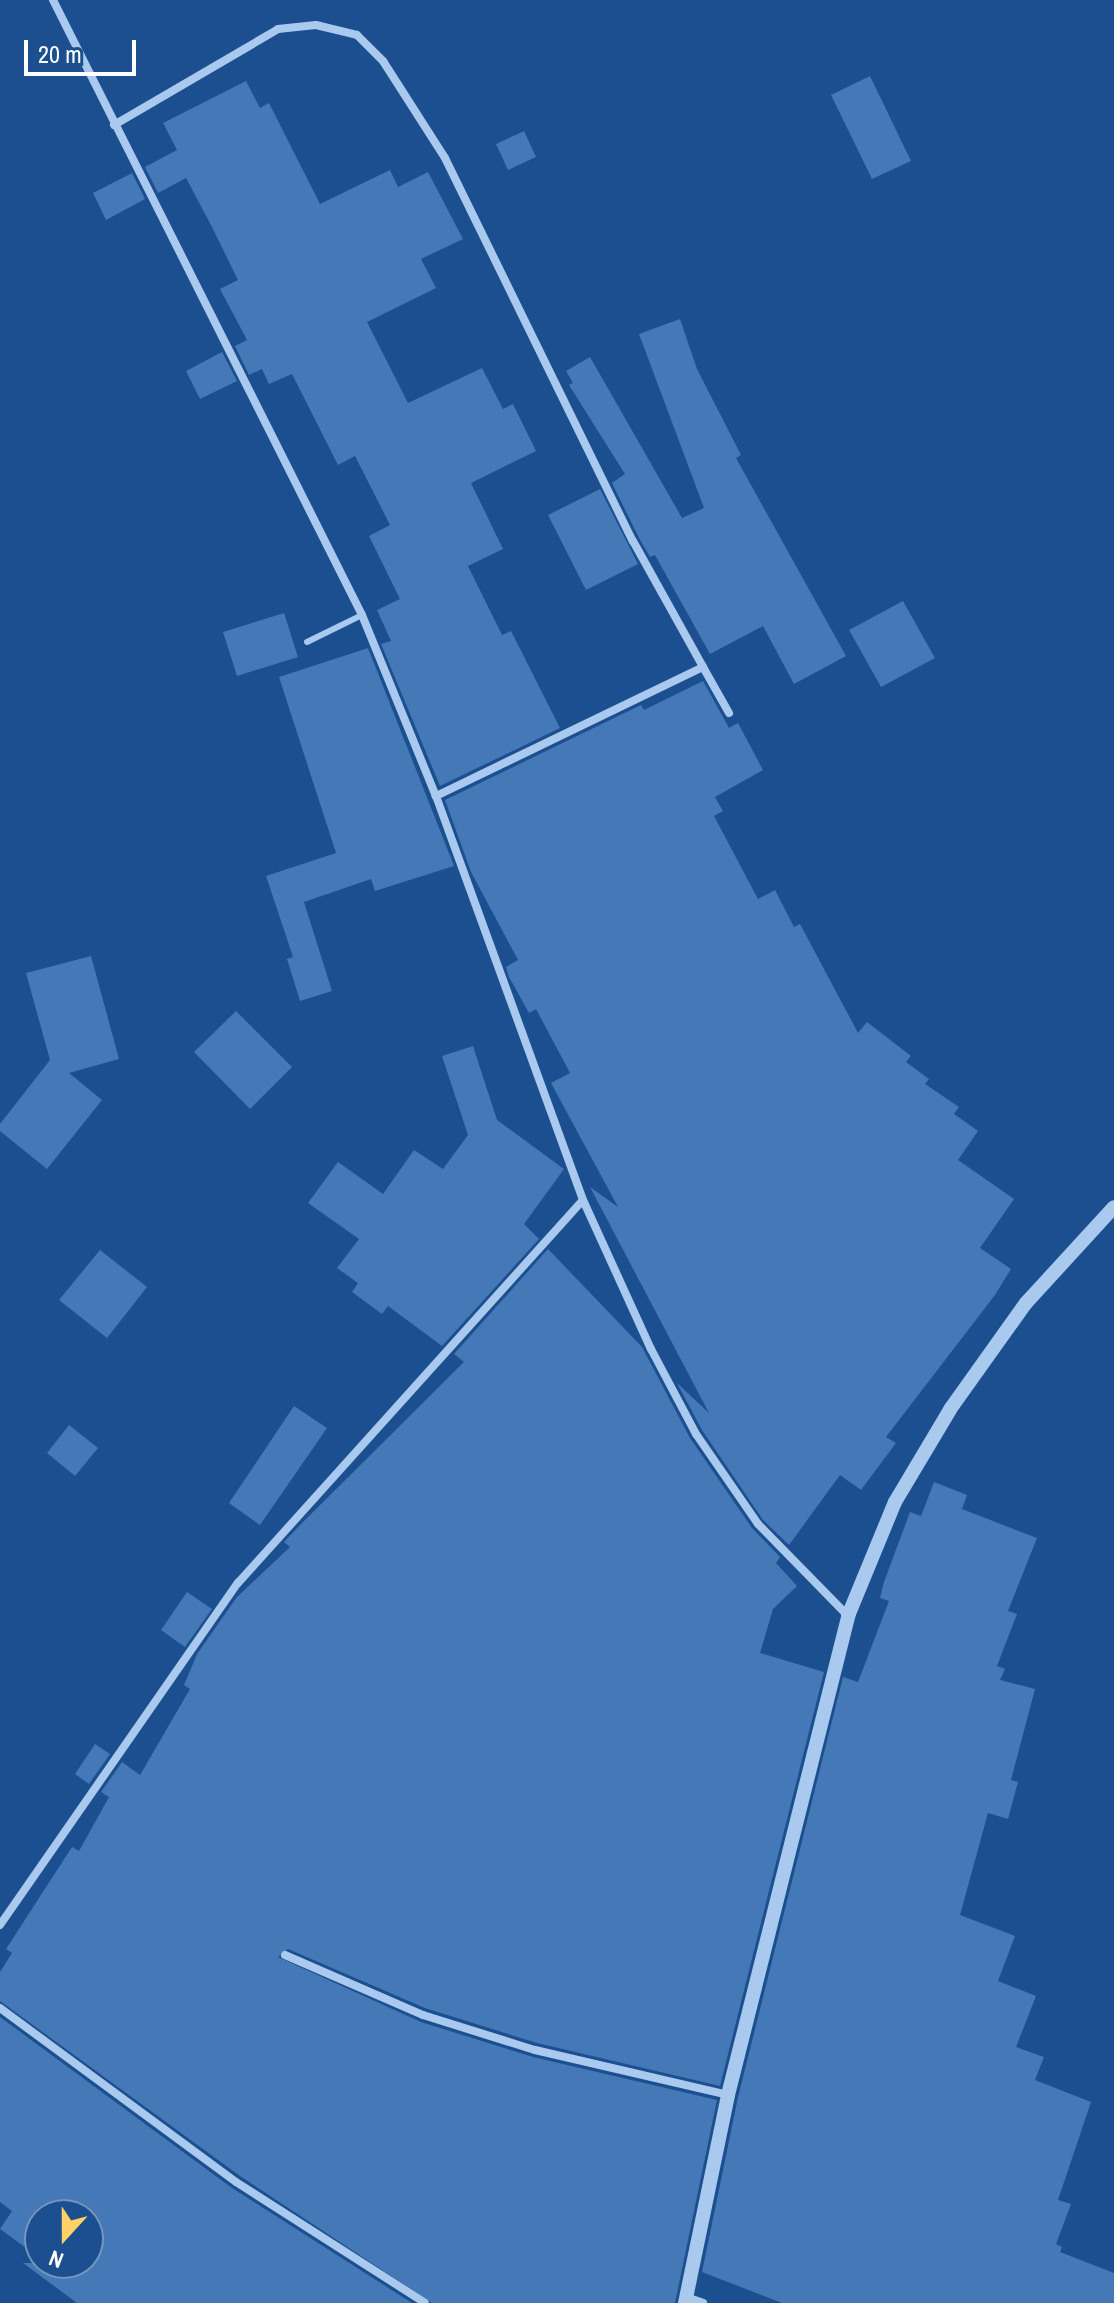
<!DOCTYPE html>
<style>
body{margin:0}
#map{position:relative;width:1114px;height:2303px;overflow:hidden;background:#1b4f8f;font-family:"Archivo Narrow",sans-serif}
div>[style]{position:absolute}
.building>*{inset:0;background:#4478b7}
.service>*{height:6px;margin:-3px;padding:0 3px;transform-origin:3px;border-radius:3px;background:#a9c9ee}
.minor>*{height:8px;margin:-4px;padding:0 4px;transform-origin:4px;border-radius:4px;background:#a9c9ee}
.tertiary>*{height:14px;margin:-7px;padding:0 7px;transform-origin:7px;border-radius:7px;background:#a9c9ee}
span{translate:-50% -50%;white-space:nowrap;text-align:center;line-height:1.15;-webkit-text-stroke:6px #1b4f8f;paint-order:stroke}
.north{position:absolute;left:24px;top:2199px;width:80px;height:80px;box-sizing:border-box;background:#1b4f8f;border:2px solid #7695bc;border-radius:50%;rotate:201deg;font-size:22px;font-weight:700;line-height:32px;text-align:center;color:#fff}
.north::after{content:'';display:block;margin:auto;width:28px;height:36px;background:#ffd166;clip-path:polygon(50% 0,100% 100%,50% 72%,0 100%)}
.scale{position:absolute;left:24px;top:40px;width:112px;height:36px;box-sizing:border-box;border:4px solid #fff;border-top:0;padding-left:10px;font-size:24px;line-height:28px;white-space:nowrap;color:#fff;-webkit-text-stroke:6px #1b4f8f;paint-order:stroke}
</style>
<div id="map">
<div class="building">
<i style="clip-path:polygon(870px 76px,911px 161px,872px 179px,831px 95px)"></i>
<i style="clip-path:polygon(246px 81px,260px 108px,269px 103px,320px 204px,390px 170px,398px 187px,428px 172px,463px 239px,421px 259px,436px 288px,367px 322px,408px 403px,482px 368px,503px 409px,513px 404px,536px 451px,471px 483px,503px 549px,468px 566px,502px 635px,511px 631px,560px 728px,440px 786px,381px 644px,391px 641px,377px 610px,400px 599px,369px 536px,390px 525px,355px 456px,338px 465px,292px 374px,269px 384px,262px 369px,249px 375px,235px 346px,247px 340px,220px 289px,238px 280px,212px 227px,186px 178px,158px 193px,145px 167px,177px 150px,163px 123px)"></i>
<i style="clip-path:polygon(524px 131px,536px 157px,508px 170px,496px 144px)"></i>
<i style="clip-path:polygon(132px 173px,145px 199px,106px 220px,93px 193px)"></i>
<i style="clip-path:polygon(680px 319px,697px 369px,741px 455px,736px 458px,846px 656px,794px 684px,763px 626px,710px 654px,655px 555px,650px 557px,639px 538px,612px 483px,625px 474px,569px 385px,573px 383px,566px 371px,590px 357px,682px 518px,704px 508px,639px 334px)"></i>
<i style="clip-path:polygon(222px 352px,237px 381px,200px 399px,186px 371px)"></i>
<i style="clip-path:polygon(600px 489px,638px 564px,586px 590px,548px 515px)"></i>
<i style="clip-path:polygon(903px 601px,935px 658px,881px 687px,849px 630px)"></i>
<i style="clip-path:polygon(284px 613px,298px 657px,237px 676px,223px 632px)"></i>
<i style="clip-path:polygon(368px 648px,454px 866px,375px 891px,371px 879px,304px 902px,332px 991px,300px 1001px,287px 959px,293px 957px,266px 876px,336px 853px,279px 677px)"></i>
<i style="clip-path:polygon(703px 681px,729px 728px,738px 723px,763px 770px,715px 797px,723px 811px,714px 816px,758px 899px,775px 890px,794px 927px,800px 924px,858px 1033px,867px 1022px,911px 1056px,906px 1062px,929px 1079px,925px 1084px,959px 1107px,954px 1114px,978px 1131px,958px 1160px,1014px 1199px,980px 1248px,1011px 1269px,995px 1295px,886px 1437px,896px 1443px,861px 1490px,840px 1475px,789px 1545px,763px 1520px,702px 1430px,677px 1383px,709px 1413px,590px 1187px,618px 1207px,551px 1083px,570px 1073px,536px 1009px,529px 1013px,509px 977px,506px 967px,518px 960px,471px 872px,445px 800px,641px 705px,644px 710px)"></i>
<i style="clip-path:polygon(91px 956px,119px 1059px,69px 1073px,102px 1100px,47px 1169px,0 1131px,0 1124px,50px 1060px,26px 973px)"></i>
<i style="clip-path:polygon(236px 1011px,292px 1067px,250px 1109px,194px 1052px)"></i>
<i style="clip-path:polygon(473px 1046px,497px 1120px,564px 1169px,524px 1224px,539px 1239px,442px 1346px,388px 1306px,382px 1314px,352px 1292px,358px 1283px,337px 1268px,359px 1239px,308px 1203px,338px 1162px,383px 1194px,414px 1150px,443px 1169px,468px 1135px,442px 1056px)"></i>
<i style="clip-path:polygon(548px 1249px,642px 1347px,690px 1438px,752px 1528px,780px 1557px,776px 1563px,797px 1586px,773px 1609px,760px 1653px,824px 1672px,720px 2086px,537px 2043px,425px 2008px,288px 1949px,278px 1957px,421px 2022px,533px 2057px,717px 2100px,675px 2303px,432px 2303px,240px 2176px,0 2001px,0 1972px,12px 1953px,6px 1949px,72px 1847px,79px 1851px,109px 1797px,101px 1792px,122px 1762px,140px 1775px,190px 1689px,184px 1685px,197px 1654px,237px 1597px,290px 1547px,284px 1542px,302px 1523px,464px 1362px,454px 1354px)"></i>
<i style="clip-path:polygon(100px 1250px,147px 1287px,107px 1338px,59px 1300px)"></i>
<i style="clip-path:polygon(294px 1406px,327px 1428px,260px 1525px,229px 1503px)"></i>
<i style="clip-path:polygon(69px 1425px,98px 1448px,75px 1476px,47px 1453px)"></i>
<i style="clip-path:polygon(934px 1482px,967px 1495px,962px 1509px,1037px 1538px,1008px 1611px,1017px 1614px,997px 1666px,1005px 1669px,1000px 1680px,1035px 1689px,1011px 1780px,1018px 1782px,1008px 1819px,988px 1813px,960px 1915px,1015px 1936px,998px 1981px,1036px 1996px,1016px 2047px,1044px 2057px,1035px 2080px,1091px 2102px,1058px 2200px,1071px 2204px,1056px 2244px,1062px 2247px,1060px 2252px,1114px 2273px,1114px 2303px,782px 2303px,702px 2272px,738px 2097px,843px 1677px,858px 1682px,889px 1601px,880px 1598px,884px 1582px,910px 1512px,921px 1516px)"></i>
<i style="clip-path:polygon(187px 1592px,212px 1609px,185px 1647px,161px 1630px)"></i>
<i style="clip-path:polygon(95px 1744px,110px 1754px,89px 1784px,75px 1774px)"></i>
<i style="clip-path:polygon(0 2017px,232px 2188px,412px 2303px,77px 2303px,23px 2263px,88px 2263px,88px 2215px,40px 2215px,40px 2258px,0 2229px,12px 2211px,0 2202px)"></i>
</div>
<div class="service">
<i style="left:307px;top:642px;width:61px;rotate:-26.1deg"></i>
</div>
<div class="minor">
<i style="left:53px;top:0;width:688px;rotate:63.32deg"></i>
<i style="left:362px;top:615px;width:196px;rotate:67.8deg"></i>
<i style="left:436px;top:796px;width:430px;rotate:70deg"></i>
<i style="left:583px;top:1200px;width:164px;rotate:65.5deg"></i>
<i style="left:651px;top:1349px;width:96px;rotate:62.1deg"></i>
<i style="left:696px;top:1434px;width:109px;rotate:55.4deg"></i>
<i style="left:758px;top:1524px;width:129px;rotate:45.6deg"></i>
<i style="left:114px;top:125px;width:190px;rotate:-30.3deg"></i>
<i style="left:278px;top:29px;width:38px;rotate:-6deg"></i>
<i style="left:316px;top:25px;width:42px;rotate:13.7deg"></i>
<i style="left:357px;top:35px;width:37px;rotate:45deg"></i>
<i style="left:383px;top:61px;width:115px;rotate:57.4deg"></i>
<i style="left:445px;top:158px;width:427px;rotate:63.9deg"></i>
<i style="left:633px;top:541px;width:144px;rotate:60.9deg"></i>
<i style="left:703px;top:667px;width:297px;rotate:154.2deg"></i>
<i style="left:703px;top:667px;width:53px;rotate:60.5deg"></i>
<i style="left:0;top:1925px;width:417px;rotate:-55.2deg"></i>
<i style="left:238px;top:1583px;width:515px;rotate:-47.99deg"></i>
<i style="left:285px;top:1955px;width:150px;rotate:23.5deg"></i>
<i style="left:423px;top:2015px;width:117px;rotate:17.4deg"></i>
<i style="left:535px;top:2050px;width:198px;rotate:13.1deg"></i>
<i style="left:0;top:2008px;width:293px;rotate:36.4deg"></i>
<i style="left:236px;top:2182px;width:224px;rotate:32.6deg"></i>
<i style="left:686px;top:2297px;width:18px;rotate:19deg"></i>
</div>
<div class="tertiary">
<i style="left:685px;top:2303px;width:212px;rotate:-78.3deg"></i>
<i style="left:728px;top:2095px;width:494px;rotate:-75.9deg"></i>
<i style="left:848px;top:1616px;width:123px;rotate:-67.6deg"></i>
<i style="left:895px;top:1502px;width:109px;rotate:-59.2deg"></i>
<i style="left:951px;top:1408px;width:129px;rotate:-54.5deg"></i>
<i style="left:1026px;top:1303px;width:130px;rotate:-47.5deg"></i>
</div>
<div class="north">N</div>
<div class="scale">20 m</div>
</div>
